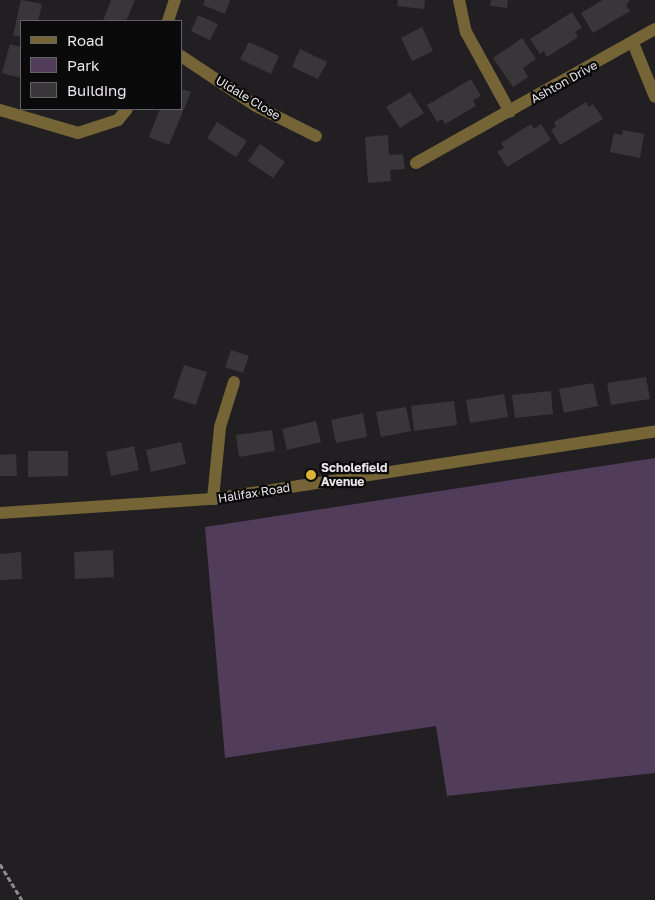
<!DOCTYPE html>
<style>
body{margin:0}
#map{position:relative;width:655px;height:900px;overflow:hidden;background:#221f23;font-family:"Golos Text",sans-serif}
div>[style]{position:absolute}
.green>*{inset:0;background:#513d5a}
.building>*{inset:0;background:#39363a}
.path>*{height:3px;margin-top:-1.5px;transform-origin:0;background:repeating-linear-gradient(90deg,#8d8b8e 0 5px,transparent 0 7.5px)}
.minor>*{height:12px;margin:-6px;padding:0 6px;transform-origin:6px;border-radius:6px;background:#746436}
.dots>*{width:14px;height:14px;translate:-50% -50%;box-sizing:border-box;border:2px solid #0b0a0b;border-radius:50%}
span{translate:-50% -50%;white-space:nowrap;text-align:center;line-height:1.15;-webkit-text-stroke:4.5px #0b0a0b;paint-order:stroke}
.street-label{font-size:12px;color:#e8e6e9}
.poi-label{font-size:12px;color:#e8e6e9;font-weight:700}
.left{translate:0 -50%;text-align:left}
.legend{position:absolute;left:20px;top:20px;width:162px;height:90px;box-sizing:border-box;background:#0b0a0b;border:1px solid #636264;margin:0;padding:6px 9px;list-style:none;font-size:15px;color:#e8e6e9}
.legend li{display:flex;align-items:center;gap:10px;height:25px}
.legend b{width:25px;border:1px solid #636264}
</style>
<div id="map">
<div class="green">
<i style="clip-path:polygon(655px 458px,655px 773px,447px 796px,436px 726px,225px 758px,205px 527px)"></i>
</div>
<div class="building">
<i style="clip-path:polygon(21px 0,42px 4px,38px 21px,21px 21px,21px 37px,13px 35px)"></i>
<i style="clip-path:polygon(111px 0,135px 0,126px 21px,103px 21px)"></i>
<i style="clip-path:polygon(205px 0,230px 0,225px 14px,203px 5px)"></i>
<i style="clip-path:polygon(398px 0,425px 0,424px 9px,397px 6px)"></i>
<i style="clip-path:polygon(491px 0,508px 0,507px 8px,490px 6px)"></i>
<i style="clip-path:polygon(603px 0,630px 0,626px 5px,630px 11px,593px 33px,581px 13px)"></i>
<i style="clip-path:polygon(572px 12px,582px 28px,575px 32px,578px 37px,547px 57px,544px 51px,540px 54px,530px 39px)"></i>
<i style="clip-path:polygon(198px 15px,218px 24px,210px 40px,191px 31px)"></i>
<i style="clip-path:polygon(422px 27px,433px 51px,412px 61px,401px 38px)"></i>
<i style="clip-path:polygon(522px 38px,536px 59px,523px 68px,528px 77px,513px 87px,493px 58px)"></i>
<i style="clip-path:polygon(249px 42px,279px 56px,271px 74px,240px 59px)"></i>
<i style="clip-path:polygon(10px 44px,21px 47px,21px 78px,2px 73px)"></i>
<i style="clip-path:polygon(300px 49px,327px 62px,318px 79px,292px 67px)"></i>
<i style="clip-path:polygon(471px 79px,481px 96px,473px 100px,476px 106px,445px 124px,442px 119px,437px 122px,427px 105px)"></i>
<i style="clip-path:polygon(181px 89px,191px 92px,169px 145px,149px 137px,160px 109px,181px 109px)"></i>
<i style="clip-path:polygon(410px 92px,424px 113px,400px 128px,386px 107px)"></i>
<i style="clip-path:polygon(586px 102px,589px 107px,593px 104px,603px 119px,560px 145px,551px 130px,556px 127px,554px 122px)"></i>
<i style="clip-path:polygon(217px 122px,247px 141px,236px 157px,207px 138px)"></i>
<i style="clip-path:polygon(531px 124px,534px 129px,541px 124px,551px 140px,507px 167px,497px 152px,504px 148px,501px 143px)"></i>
<i style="clip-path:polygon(623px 130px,644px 134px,640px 158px,610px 152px,614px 133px,622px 135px)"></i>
<i style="clip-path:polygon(388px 135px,389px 155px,403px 154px,405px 169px,390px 170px,391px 181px,368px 183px,365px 137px)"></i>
<i style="clip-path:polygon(260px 144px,285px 162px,273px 178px,248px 161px)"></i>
<i style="clip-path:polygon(231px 350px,249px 356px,243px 373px,225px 367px)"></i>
<i style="clip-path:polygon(184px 365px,207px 372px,196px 405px,173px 398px)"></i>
<i style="clip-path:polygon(646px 377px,650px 399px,611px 405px,607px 383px)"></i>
<i style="clip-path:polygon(593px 383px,598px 406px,564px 413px,559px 389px)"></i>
<i style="clip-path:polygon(551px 391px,553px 414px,515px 418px,512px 395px)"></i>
<i style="clip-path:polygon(504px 394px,508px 417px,470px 423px,466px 400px)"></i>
<i style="clip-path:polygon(454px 401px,457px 425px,414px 431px,411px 406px)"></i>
<i style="clip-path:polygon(406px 407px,411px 431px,381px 437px,376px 412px)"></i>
<i style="clip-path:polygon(363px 413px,367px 437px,336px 443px,331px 420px)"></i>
<i style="clip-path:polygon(316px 421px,321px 442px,287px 450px,282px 429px)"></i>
<i style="clip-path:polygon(272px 430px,275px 451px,239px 457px,236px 435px)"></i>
<i style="clip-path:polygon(181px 442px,186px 464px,151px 472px,146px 450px)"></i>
<i style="clip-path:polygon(134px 446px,139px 470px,111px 476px,106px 452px)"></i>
<i style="clip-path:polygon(28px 451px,68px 451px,68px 476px,28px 477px)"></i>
<i style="clip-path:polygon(16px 454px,17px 476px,0 476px,0 455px)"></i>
<i style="clip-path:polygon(113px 550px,114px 577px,75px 579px,74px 552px)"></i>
<i style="clip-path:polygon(21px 552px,22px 579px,0 580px,0 554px)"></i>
</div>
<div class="path">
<i style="left:0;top:864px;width:42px;rotate:58.6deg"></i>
</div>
<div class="minor">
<i style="left:459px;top:0;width:33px;rotate:78deg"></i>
<i style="left:466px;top:32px;width:91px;rotate:61.2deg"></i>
<i style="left:168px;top:21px;width:22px;rotate:-72deg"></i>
<i style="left:633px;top:43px;width:58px;rotate:67.8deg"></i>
<i style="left:181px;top:56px;width:90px;rotate:33.7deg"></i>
<i style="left:256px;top:106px;width:67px;rotate:26.6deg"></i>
<i style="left:0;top:110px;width:81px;rotate:16.4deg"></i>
<i style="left:78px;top:133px;width:42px;rotate:-18deg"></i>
<i style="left:118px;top:120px;width:14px;rotate:-51deg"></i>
<i style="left:416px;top:163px;width:274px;rotate:-29.3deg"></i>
<i style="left:213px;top:499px;width:72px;rotate:-84.4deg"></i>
<i style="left:220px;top:427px;width:47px;rotate:-72.7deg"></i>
<i style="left:0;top:513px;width:213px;rotate:-3.8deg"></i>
<i style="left:213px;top:499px;width:447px;rotate:-8.7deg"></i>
</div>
<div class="dots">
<i style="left:311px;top:475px;background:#dbb233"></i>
</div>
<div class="street-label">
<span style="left:564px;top:82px;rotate:-29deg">Ashton Drive</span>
<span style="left:248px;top:98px;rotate:31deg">Uldale Close</span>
<span style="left:254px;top:493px;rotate:-9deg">Halifax Road</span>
</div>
<div class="poi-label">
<span class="left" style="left:321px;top:475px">Scholefield<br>Avenue</span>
</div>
<ul class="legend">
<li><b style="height:6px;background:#746436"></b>Road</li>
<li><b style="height:14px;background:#513d5a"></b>Park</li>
<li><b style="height:14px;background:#39363a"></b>Building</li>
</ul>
</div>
